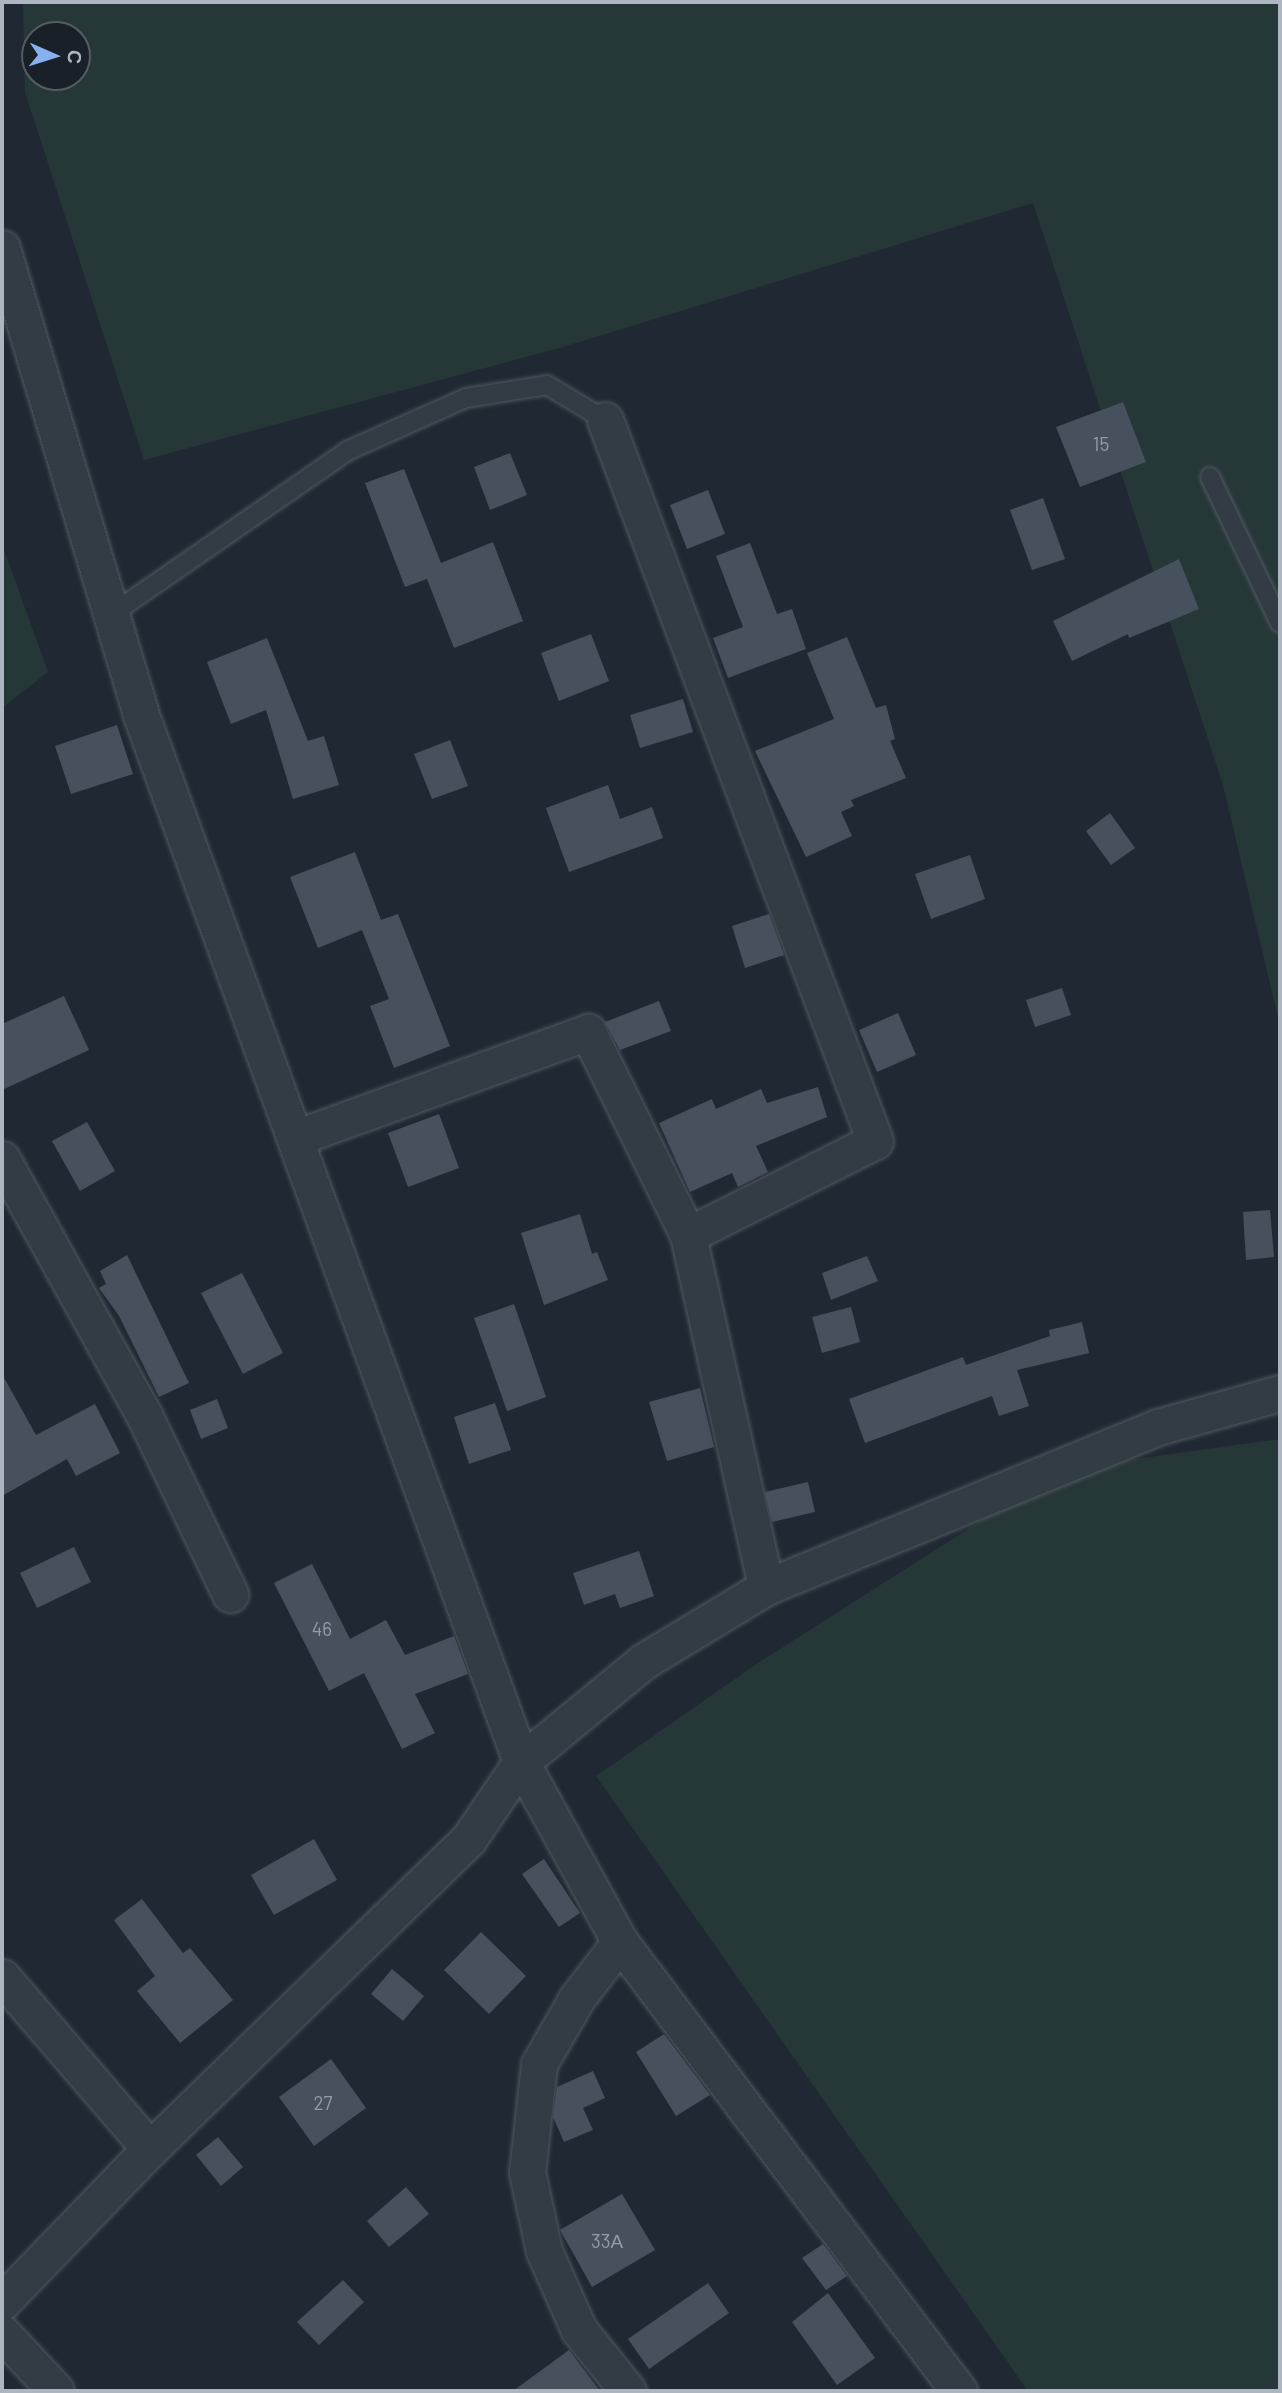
<!DOCTYPE html>
<meta charset="utf-8">
<style>
body{margin:0}
#map{position:relative;width:1282px;height:2393px;overflow:hidden;background:#202933;font-family:Barlow,sans-serif}
div>[style]{position:absolute}
.green>*{inset:0;background:#253736}
.building>*{inset:0;background:#47505d}
.roads{filter:drop-shadow(0 0 2px #515862) drop-shadow(0 0 2px #515862)}
.lane>*{height:18px;margin:-9px;padding:0 9px;transform-origin:9px;border-radius:9px;background:#333b44}
.street>*{height:35px;margin:-17.5px;padding:0 17.5px;transform-origin:17.5px;border-radius:17.5px;background:#333b44}
span{translate:-50% -50%;white-space:nowrap;text-align:center;line-height:1.15;-webkit-text-stroke:6px #192028;paint-order:stroke}
.number-label{font-size:19px;color:#949ca8}
.number-label span{-webkit-text-stroke-width:0}
.frame{position:absolute;inset:0;border:4px solid #adb5c1;pointer-events:none}
.north{position:absolute;left:21px;top:21px;width:70px;height:70px;box-sizing:border-box;background:#192028;border:2px solid #545c65;border-radius:50%;rotate:93deg;font-size:19px;font-weight:700;line-height:28px;text-align:center;color:#adb5c1}
.north::after{content:'';display:block;margin:auto;width:24px;height:32px;background:#86b1ee;clip-path:polygon(50% 0,100% 100%,50% 72%,0 100%)}
</style>
<div id="map">
<div class="green">
<i style="clip-path:polygon(evenodd,23px 2px,1280px 2px,1280px 1026px,1223px 785px,1033px 203px,563px 347px,144px 460px,25px 92px,23px 2px,35px 35px,77px 35px,77px 77px,35px 77px,35px 35px)"></i>
<i style="clip-path:polygon(2px 544px,48px 672px,2px 708px)"></i>
<i style="clip-path:polygon(1280px 1439px,1280px 2391px,1028px 2391px,596px 1776px,752px 1667px,1062px 1469px)"></i>
</div>
<div class="building">
<i style="clip-path:polygon(1123px 402px,1146px 462px,1080px 487px,1056px 427px)"></i>
<i style="clip-path:polygon(510px 453px,527px 495px,490px 510px,474px 467px)"></i>
<i style="clip-path:polygon(404px 469px,441px 563px,493px 542px,523px 621px,454px 648px,427px 579px,405px 587px,365px 483px)"></i>
<i style="clip-path:polygon(708px 490px,725px 534px,687px 549px,670px 505px)"></i>
<i style="clip-path:polygon(1043px 498px,1065px 559px,1032px 570px,1010px 510px)"></i>
<i style="clip-path:polygon(750px 543px,777px 614px,792px 609px,806px 649px,728px 678px,713px 638px,743px 627px,716px 556px)"></i>
<i style="clip-path:polygon(1179px 559px,1199px 609px,1129px 638px,1128px 634px,1072px 661px,1053px 621px)"></i>
<i style="clip-path:polygon(591px 634px,609px 681px,559px 701px,541px 653px)"></i>
<i style="clip-path:polygon(847px 637px,876px 708px,886px 705px,895px 739px,890px 741px,906px 778px,851px 800px,854px 806px,841px 812px,852px 836px,806px 857px,755px 751px,834px 719px,807px 653px)"></i>
<i style="clip-path:polygon(267px 638px,308px 741px,324px 736px,339px 785px,293px 799px,266px 710px,231px 724px,207px 662px)"></i>
<i style="clip-path:polygon(683px 699px,693px 732px,640px 748px,630px 715px)"></i>
<i style="clip-path:polygon(117px 725px,133px 774px,71px 794px,55px 746px)"></i>
<i style="clip-path:polygon(450px 740px,468px 786px,432px 799px,414px 754px)"></i>
<i style="clip-path:polygon(608px 785px,620px 819px,652px 807px,663px 838px,569px 872px,546px 808px)"></i>
<i style="clip-path:polygon(1110px 813px,1135px 848px,1111px 865px,1086px 831px)"></i>
<i style="clip-path:polygon(355px 852px,381px 920px,398px 914px,450px 1046px,394px 1068px,370px 1006px,389px 999px,362px 930px,318px 948px,290px 877px)"></i>
<i style="clip-path:polygon(970px 855px,985px 899px,931px 919px,915px 874px)"></i>
<i style="clip-path:polygon(769px 914px,784px 955px,745px 968px,732px 926px)"></i>
<i style="clip-path:polygon(1062px 988px,1071px 1015px,1035px 1027px,1026px 1000px)"></i>
<i style="clip-path:polygon(64px 996px,89px 1050px,2px 1090px,2px 1024px)"></i>
<i style="clip-path:polygon(659px 1001px,671px 1031px,620px 1050px,605px 1022px)"></i>
<i style="clip-path:polygon(898px 1013px,916px 1055px,877px 1072px,859px 1030px)"></i>
<i style="clip-path:polygon(818px 1087px,827px 1117px,756px 1146px,768px 1172px,738px 1187px,732px 1173px,690px 1192px,659px 1123px,712px 1099px,716px 1109px,761px 1089px,767px 1103px)"></i>
<i style="clip-path:polygon(439px 1114px,459px 1168px,408px 1187px,388px 1133px)"></i>
<i style="clip-path:polygon(87px 1122px,115px 1171px,80px 1191px,52px 1141px)"></i>
<i style="clip-path:polygon(1270px 1210px,1274px 1257px,1246px 1260px,1243px 1212px)"></i>
<i style="clip-path:polygon(580px 1214px,592px 1254px,597px 1252px,608px 1280px,544px 1305px,521px 1233px)"></i>
<i style="clip-path:polygon(127px 1255px,189px 1383px,159px 1397px,119px 1316px,99px 1288px,106px 1284px,100px 1271px)"></i>
<i style="clip-path:polygon(867px 1256px,878px 1281px,831px 1300px,822px 1273px)"></i>
<i style="clip-path:polygon(242px 1273px,283px 1353px,243px 1374px,201px 1293px)"></i>
<i style="clip-path:polygon(514px 1304px,546px 1397px,507px 1411px,474px 1318px)"></i>
<i style="clip-path:polygon(851px 1307px,860px 1342px,822px 1353px,812px 1317px)"></i>
<i style="clip-path:polygon(1082px 1322px,1089px 1353px,1017px 1370px,1029px 1406px,999px 1416px,992px 1396px,865px 1443px,849px 1399px,963px 1357px,966px 1365px,1050px 1336px,1049px 1330px)"></i>
<i style="clip-path:polygon(2px 1374px,36px 1435px,95px 1404px,120px 1453px,76px 1476px,67px 1459px,2px 1496px)"></i>
<i style="clip-path:polygon(700px 1388px,714px 1447px,667px 1461px,649px 1402px)"></i>
<i style="clip-path:polygon(217px 1399px,228px 1428px,201px 1439px,190px 1410px)"></i>
<i style="clip-path:polygon(495px 1403px,511px 1450px,469px 1464px,454px 1417px)"></i>
<i style="clip-path:polygon(808px 1482px,815px 1512px,772px 1522px,765px 1492px)"></i>
<i style="clip-path:polygon(74px 1547px,91px 1582px,37px 1608px,20px 1573px)"></i>
<i style="clip-path:polygon(639px 1551px,654px 1596px,620px 1608px,615px 1594px,584px 1605px,573px 1573px)"></i>
<i style="clip-path:polygon(312px 1564px,350px 1639px,386px 1620px,405px 1655px,454px 1636px,468px 1674px,415px 1694px,435px 1733px,402px 1749px,364px 1673px,329px 1691px,274px 1583px)"></i>
<i style="clip-path:polygon(314px 1839px,337px 1880px,274px 1915px,251px 1875px)"></i>
<i style="clip-path:polygon(544px 1859px,580px 1913px,559px 1927px,522px 1874px)"></i>
<i style="clip-path:polygon(142px 1899px,183px 1953px,190px 1948px,233px 2000px,180px 2043px,137px 1991px,155px 1976px,114px 1920px)"></i>
<i style="clip-path:polygon(481px 1932px,526px 1976px,489px 2014px,444px 1970px)"></i>
<i style="clip-path:polygon(392px 1969px,424px 1996px,403px 2021px,371px 1994px)"></i>
<i style="clip-path:polygon(664px 2034px,710px 2095px,676px 2116px,636px 2052px)"></i>
<i style="clip-path:polygon(331px 2059px,366px 2108px,314px 2146px,279px 2097px)"></i>
<i style="clip-path:polygon(593px 2071px,605px 2098px,583px 2108px,593px 2130px,564px 2142px,553px 2117px,557px 2087px)"></i>
<i style="clip-path:polygon(218px 2137px,243px 2167px,221px 2186px,196px 2155px)"></i>
<i style="clip-path:polygon(406px 2187px,429px 2214px,389px 2247px,367px 2221px)"></i>
<i style="clip-path:polygon(622px 2194px,655px 2250px,592px 2287px,560px 2230px)"></i>
<i style="clip-path:polygon(823px 2244px,847px 2276px,826px 2290px,802px 2258px)"></i>
<i style="clip-path:polygon(343px 2280px,364px 2302px,319px 2345px,297px 2322px)"></i>
<i style="clip-path:polygon(708px 2283px,729px 2313px,649px 2369px,628px 2339px)"></i>
<i style="clip-path:polygon(828px 2293px,875px 2358px,837px 2385px,792px 2322px)"></i>
<i style="clip-path:polygon(569px 2350px,600px 2391px,513px 2391px)"></i>
</div>
<div class="roads">
<div class="lane">
<i style="left:1210px;top:477px;width:162px;rotate:64.4deg"></i>
<i style="left:109px;top:616px;width:290px;rotate:-34.7deg"></i>
<i style="left:347px;top:451px;width:130px;rotate:-24deg"></i>
<i style="left:466px;top:398px;width:82px;rotate:-9.1deg"></i>
<i style="left:547px;top:385px;width:68px;rotate:31.1deg"></i>
</div>
<div class="street">
<i style="left:2px;top:248px;width:487px;rotate:73.4deg"></i>
<i style="left:141px;top:715px;width:1114px;rotate:70.05deg"></i>
<i style="left:521px;top:1762px;width:205px;rotate:61.2deg"></i>
<i style="left:620px;top:1942px;width:563px;rotate:52.95deg"></i>
<i style="left:605px;top:420px;width:770px;rotate:69.47deg"></i>
<i style="left:875px;top:1141px;width:209px;rotate:153.3deg"></i>
<i style="left:688px;top:1235px;width:361px;rotate:77.5deg"></i>
<i style="left:295px;top:1138px;width:312px;rotate:-19.9deg"></i>
<i style="left:588px;top:1032px;width:226px;rotate:63.8deg"></i>
<i style="left:2px;top:1159px;width:293px;rotate:61deg"></i>
<i style="left:144px;top:1415px;width:199px;rotate:64.3deg"></i>
<i style="left:620px;top:1942px;width:71px;rotate:127.5deg"></i>
<i style="left:577px;top:1998px;width:76px;rotate:119.9deg"></i>
<i style="left:539px;top:2064px;width:109px;rotate:96.3deg"></i>
<i style="left:527px;top:2172px;width:81px;rotate:77.9deg"></i>
<i style="left:544px;top:2251px;width:86px;rotate:66.1deg"></i>
<i style="left:579px;top:2330px;width:78px;rotate:51.2deg"></i>
<i style="left:2px;top:1977px;width:227px;rotate:49.3deg"></i>
<i style="left:2px;top:2302px;width:213px;rotate:-46deg"></i>
<i style="left:150px;top:2149px;width:443px;rotate:-44.2deg"></i>
<i style="left:468px;top:1840px;width:94px;rotate:-55.8deg"></i>
<i style="left:521px;top:1762px;width:159px;rotate:-39.4deg"></i>
<i style="left:644px;top:1661px;width:143px;rotate:-31.2deg"></i>
<i style="left:766px;top:1587px;width:423px;rotate:-22.2deg"></i>
<i style="left:1158px;top:1427px;width:127px;rotate:-15.6deg"></i>
<i style="left:2px;top:2333px;width:79px;rotate:47deg"></i>
</div>
</div>
<div class="number-label">
<span style="left:1101px;top:444px">15</span>
<span style="left:322px;top:1629px">46</span>
<span style="left:323px;top:2103px">27</span>
<span style="left:607px;top:2241px">33А</span>
</div>
<div class="frame"></div>
<div class="north">С</div>
</div>
